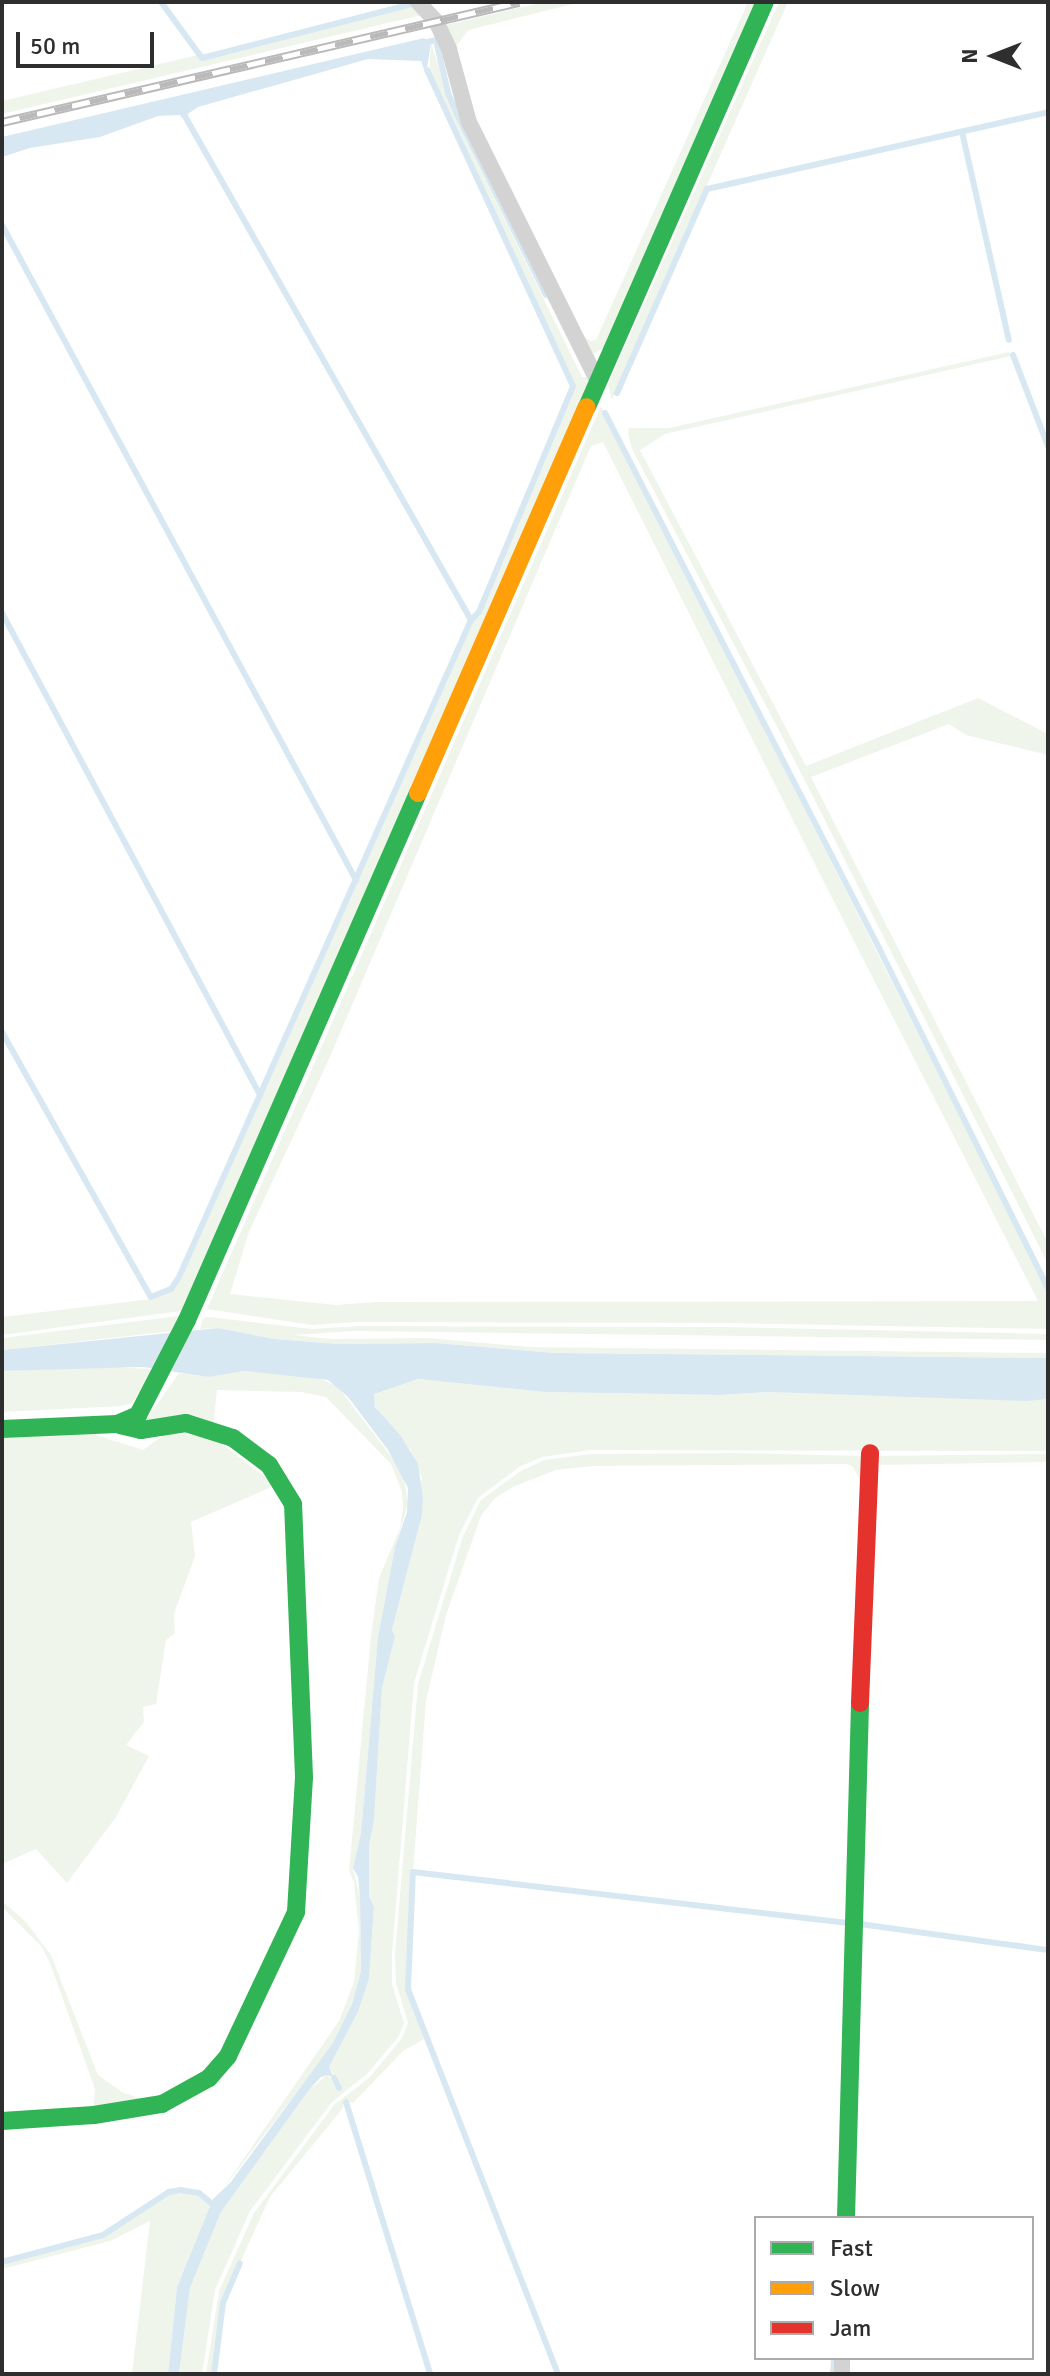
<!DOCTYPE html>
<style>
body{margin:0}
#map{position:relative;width:1050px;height:2376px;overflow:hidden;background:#fff;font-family:Signika,sans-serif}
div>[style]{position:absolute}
.green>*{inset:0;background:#f0f5ec}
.water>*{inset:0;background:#d8e8f2}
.stream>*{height:6px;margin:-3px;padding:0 3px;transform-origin:3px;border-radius:3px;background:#d8e8f2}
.street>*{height:16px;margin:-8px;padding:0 8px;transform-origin:8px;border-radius:8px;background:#d3d3d3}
.fast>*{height:18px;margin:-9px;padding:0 9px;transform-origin:9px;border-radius:9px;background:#30b455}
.slow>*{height:18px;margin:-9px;padding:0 9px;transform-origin:9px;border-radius:9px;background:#ff9f0a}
.jam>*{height:18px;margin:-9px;padding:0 9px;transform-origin:9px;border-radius:9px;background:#e5322d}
.rail>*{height:9px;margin-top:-4.5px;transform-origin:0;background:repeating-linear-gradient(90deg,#fff 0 18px,#bababa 0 36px);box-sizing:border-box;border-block:2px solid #bababa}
span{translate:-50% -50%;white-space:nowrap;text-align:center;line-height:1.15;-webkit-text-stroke:8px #fff;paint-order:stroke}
.frame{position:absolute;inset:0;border:4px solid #2e2e2e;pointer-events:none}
.legend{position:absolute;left:754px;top:2216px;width:280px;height:144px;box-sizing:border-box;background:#fff;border:2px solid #ababab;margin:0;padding:10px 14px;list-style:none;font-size:24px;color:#2e2e2e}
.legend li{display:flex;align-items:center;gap:16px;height:40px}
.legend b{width:40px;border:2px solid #ababab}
.north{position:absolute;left:954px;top:16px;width:80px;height:80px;-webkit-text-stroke:6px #fff;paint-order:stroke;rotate:270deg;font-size:22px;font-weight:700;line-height:32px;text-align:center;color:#2e2e2e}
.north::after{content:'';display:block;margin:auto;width:28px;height:36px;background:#2e2e2e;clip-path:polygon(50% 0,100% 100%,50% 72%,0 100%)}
.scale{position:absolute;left:16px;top:32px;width:138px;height:36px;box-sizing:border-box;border:4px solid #2e2e2e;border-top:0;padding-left:10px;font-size:24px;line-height:28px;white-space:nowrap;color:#2e2e2e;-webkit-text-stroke:6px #fff;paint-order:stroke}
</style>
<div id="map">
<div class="green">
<i style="clip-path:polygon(544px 2px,581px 2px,469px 30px,456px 46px,445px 25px)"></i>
<i style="clip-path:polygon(748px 2px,756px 2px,604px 348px,592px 354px,578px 332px,590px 341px,596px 340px)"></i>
<i style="clip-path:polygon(779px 2px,788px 2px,612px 400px,608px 385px)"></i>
<i style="clip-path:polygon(415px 6px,422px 15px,2px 114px,2px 101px,198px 55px,202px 60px)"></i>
<i style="clip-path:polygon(431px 43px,457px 122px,582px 377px,587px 377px,589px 382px,181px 1311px,2px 1335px,2px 1317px,151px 1299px,171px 1290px,180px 1278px,472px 620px,480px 612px,574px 386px,429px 73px)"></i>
<i style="clip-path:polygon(1009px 352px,1011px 356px,665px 434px,640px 450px,806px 766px,978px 698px,1048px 734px,1048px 755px,966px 735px,949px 724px,811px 777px,1048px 1243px,1048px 1264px,799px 769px,632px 449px,628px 433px,629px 428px,669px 428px)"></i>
<i style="clip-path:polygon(evenodd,601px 406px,1048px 1291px,1048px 1329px,724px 1323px,359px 1322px,312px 1325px,207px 1309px,601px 406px,603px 442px,836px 906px,1038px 1301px,375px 1302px,336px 1305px,230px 1294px,249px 1232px,329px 1059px,591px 446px,603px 442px)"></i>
<i style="clip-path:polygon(179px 1316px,174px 1331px,2px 1350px,2px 1338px)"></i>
<i style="clip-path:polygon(210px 1317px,312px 1329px,359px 1326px,724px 1327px,1048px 1334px,1048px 1340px,354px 1331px,294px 1335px,330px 1339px,428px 1338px,530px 1347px,1048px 1353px,1048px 1358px,555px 1353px,436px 1343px,338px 1344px,275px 1339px,218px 1328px,200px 1329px,203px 1318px)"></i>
<i style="clip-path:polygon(99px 1367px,156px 1369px,132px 1403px,123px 1406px,2px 1412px,2px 1371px)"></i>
<i style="clip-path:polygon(245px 1371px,315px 1376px,338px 1387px,403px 1472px,408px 1504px,395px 1547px,378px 1637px,361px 1833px,353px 1868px,360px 1897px,361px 1971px,352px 2004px,334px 2043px,220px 2193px,339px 2021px,354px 1982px,359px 1931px,354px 1882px,349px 1871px,371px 1636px,379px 1578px,400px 1528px,403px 1508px,402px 1492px,391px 1464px,326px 1397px,301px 1392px,217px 1390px,213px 1427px,141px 1427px,179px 1373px,208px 1377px)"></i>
<i style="clip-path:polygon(418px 1379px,544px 1392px,721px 1395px,770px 1392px,1048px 1399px,1048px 1451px,590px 1450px,542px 1457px,519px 1467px,478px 1498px,459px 1535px,414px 1683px,392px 1954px,392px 1984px,404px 2023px,399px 2036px,367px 2074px,332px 2102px,250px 2211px,215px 2290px,202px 2374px,179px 2374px,190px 2288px,221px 2212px,309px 2090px,328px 2074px,336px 2089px,341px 2088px,329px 2067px,358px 2012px,369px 1979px,374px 1907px,369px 1896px,369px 1846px,374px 1821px,382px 1688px,395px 1637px,392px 1630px,414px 1545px,422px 1478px,410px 1449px,382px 1418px,373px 1401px,374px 1394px,381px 1389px)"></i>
<i style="clip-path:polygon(90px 1433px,143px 1450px,165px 1434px,210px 1435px,273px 1483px,269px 1488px,191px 1522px,195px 1556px,174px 1614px,175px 1633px,166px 1640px,156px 1704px,143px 1707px,144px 1722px,126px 1745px,149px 1756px,116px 1817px,67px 1883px,36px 1849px,2px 1864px,2px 1435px)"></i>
<i style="clip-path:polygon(736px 1453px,864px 1456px,864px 1487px,853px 1467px,847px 1464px,593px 1466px,556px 1470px,515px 1486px,495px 1498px,481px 1516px,446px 1615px,426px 1701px,406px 1963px,408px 1992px,424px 2039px,403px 2051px,353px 2103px,344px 2101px,343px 2108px,270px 2197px,222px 2302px,213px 2374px,206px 2374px,219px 2291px,254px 2213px,334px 2105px,370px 2077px,402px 2038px,408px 2023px,396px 1983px,395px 1954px,418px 1684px,463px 1536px,481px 1500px,521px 1471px,544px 1460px,590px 1454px)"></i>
<i style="clip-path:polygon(1048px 1454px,1048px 1462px,881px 1465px,873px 1456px)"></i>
<i style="clip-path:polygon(2px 1901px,26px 1922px,51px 1955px,98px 2075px,122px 2092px,149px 2102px,93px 2111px,95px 2089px,50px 1963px,41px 1946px,2px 1907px)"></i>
<i style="clip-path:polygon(180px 2191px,199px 2195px,211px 2205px,177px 2287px,168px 2374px,132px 2374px,150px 2221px,110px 2241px,2px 2269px,2px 2264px,31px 2253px,104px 2236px,154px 2200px)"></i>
</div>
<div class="water">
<i style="clip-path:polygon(424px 38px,431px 43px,426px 75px,421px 61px,368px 59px,198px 107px,182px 118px,180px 115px,158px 116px,100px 137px,30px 148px,2px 157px,2px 137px)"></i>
<i style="clip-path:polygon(218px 1328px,275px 1339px,338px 1344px,436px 1343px,555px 1353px,1048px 1358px,1048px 1399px,1027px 1401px,770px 1392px,721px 1395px,544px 1392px,418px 1379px,374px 1394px,375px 1407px,401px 1436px,418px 1464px,423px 1497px,422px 1515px,392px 1630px,395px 1637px,382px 1688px,374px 1821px,369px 1846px,369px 1896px,374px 1907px,369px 1979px,358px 2012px,329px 2067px,334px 2078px,328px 2075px,321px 2077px,309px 2090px,221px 2212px,190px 2288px,179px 2374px,168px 2374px,177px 2287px,213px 2199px,230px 2183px,333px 2043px,352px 2004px,361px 1971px,360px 1897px,358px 1877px,353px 1868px,361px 1833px,378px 1637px,395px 1547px,407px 1512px,408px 1488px,388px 1450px,348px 1397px,328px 1380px,245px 1371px,208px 1377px,143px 1367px,2px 1371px,2px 1350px)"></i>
</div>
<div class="stream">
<i style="left:161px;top:2px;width:69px;rotate:53.8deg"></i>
<i style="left:202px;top:58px;width:214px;rotate:-14.4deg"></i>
<i style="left:423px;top:43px;width:13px;rotate:-13deg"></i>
<i style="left:436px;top:40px;width:54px;rotate:77.2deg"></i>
<i style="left:448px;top:93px;width:30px;rotate:67deg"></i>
<i style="left:460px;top:121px;width:194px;rotate:63.7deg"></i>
<i style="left:182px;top:111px;width:585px;rotate:60.41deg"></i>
<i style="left:962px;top:132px;width:213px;rotate:77.3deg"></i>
<i style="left:2px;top:225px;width:745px;rotate:61.61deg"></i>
<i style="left:1013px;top:355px;width:97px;rotate:69deg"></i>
<i style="left:617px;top:393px;width:223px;rotate:-66.2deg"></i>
<i style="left:707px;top:189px;width:350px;rotate:-12.7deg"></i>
<i style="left:605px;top:413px;width:603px;rotate:62.88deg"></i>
<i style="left:880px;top:950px;width:378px;rotate:63.6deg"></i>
<i style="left:2px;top:613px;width:547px;rotate:61.84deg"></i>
<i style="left:2px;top:1032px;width:304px;rotate:60.7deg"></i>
<i style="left:151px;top:1297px;width:22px;rotate:-22deg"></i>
<i style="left:171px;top:1289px;width:14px;rotate:-56deg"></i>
<i style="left:179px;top:1277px;width:719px;rotate:-66.04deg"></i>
<i style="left:471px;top:620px;width:11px;rotate:-45deg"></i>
<i style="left:479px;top:612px;width:245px;rotate:-67.4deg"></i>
<i style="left:573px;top:386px;width:348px;rotate:-114.8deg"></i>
<i style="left:860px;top:1924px;width:190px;rotate:7.9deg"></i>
<i style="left:334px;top:2078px;width:11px;rotate:63deg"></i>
<i style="left:346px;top:2102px;width:285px;rotate:72.8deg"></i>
<i style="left:2px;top:2262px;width:105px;rotate:-15deg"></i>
<i style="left:103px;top:2235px;width:79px;rotate:-33.1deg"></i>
<i style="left:169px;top:2192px;width:11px;rotate:-10deg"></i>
<i style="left:180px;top:2190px;width:19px;rotate:9deg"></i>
<i style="left:199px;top:2193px;width:22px;rotate:39deg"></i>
<i style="left:214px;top:2374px;width:72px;rotate:-82.8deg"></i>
<i style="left:223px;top:2303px;width:43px;rotate:-67deg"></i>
<i style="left:558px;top:2374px;width:413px;rotate:-111.3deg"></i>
<i style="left:408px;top:1989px;width:117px;rotate:-87.6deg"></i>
<i style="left:413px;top:1872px;width:438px;rotate:6.7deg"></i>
<i style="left:833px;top:2374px;width:16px;rotate:-86deg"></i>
</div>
<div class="street">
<i style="left:418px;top:2px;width:26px;rotate:47deg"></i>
<i style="left:436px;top:21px;width:31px;rotate:65deg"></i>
<i style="left:449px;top:49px;width:76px;rotate:74.7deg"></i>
<i style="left:469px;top:122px;width:290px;rotate:63.6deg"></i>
<i style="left:842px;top:2374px;width:16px;rotate:-90deg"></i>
</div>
<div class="fast">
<i style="left:587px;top:407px;width:442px;rotate:-66.3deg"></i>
<i style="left:2px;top:1429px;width:115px;rotate:-2.5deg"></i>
<i style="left:117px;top:1424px;width:23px;rotate:-23deg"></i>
<i style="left:138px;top:1415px;width:107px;rotate:-62.7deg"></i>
<i style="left:187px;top:1320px;width:575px;rotate:-66.33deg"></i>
<i style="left:2px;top:2121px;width:92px;rotate:-3.7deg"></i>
<i style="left:94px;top:2115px;width:69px;rotate:-9.2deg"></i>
<i style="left:162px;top:2104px;width:54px;rotate:-29deg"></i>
<i style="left:209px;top:2078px;width:29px;rotate:-49deg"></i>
<i style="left:228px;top:2056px;width:159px;rotate:-64.7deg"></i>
<i style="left:296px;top:1912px;width:135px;rotate:-86.6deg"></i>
<i style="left:304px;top:1777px;width:273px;rotate:-92.3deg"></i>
<i style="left:293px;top:1504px;width:46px;rotate:-121.6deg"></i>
<i style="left:269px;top:1465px;width:45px;rotate:-143.1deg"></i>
<i style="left:233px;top:1438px;width:49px;rotate:-162.3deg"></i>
<i style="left:186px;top:1423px;width:46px;rotate:171.2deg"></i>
<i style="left:141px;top:1430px;width:22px;rotate:-167deg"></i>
<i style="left:846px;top:2218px;width:515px;rotate:-88.44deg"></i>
</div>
<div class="slow">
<i style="left:418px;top:793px;width:421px;rotate:-66.4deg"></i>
</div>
<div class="jam">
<i style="left:860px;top:1703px;width:250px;rotate:-87.7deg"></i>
</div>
<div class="rail">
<i style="left:2px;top:122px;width:531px;rotate:-13.07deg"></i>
</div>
<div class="frame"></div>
<ul class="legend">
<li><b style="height:10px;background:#30b455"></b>Fast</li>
<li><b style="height:10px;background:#ff9f0a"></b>Slow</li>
<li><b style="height:10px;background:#e5322d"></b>Jam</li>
</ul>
<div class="north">N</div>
<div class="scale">50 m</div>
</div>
